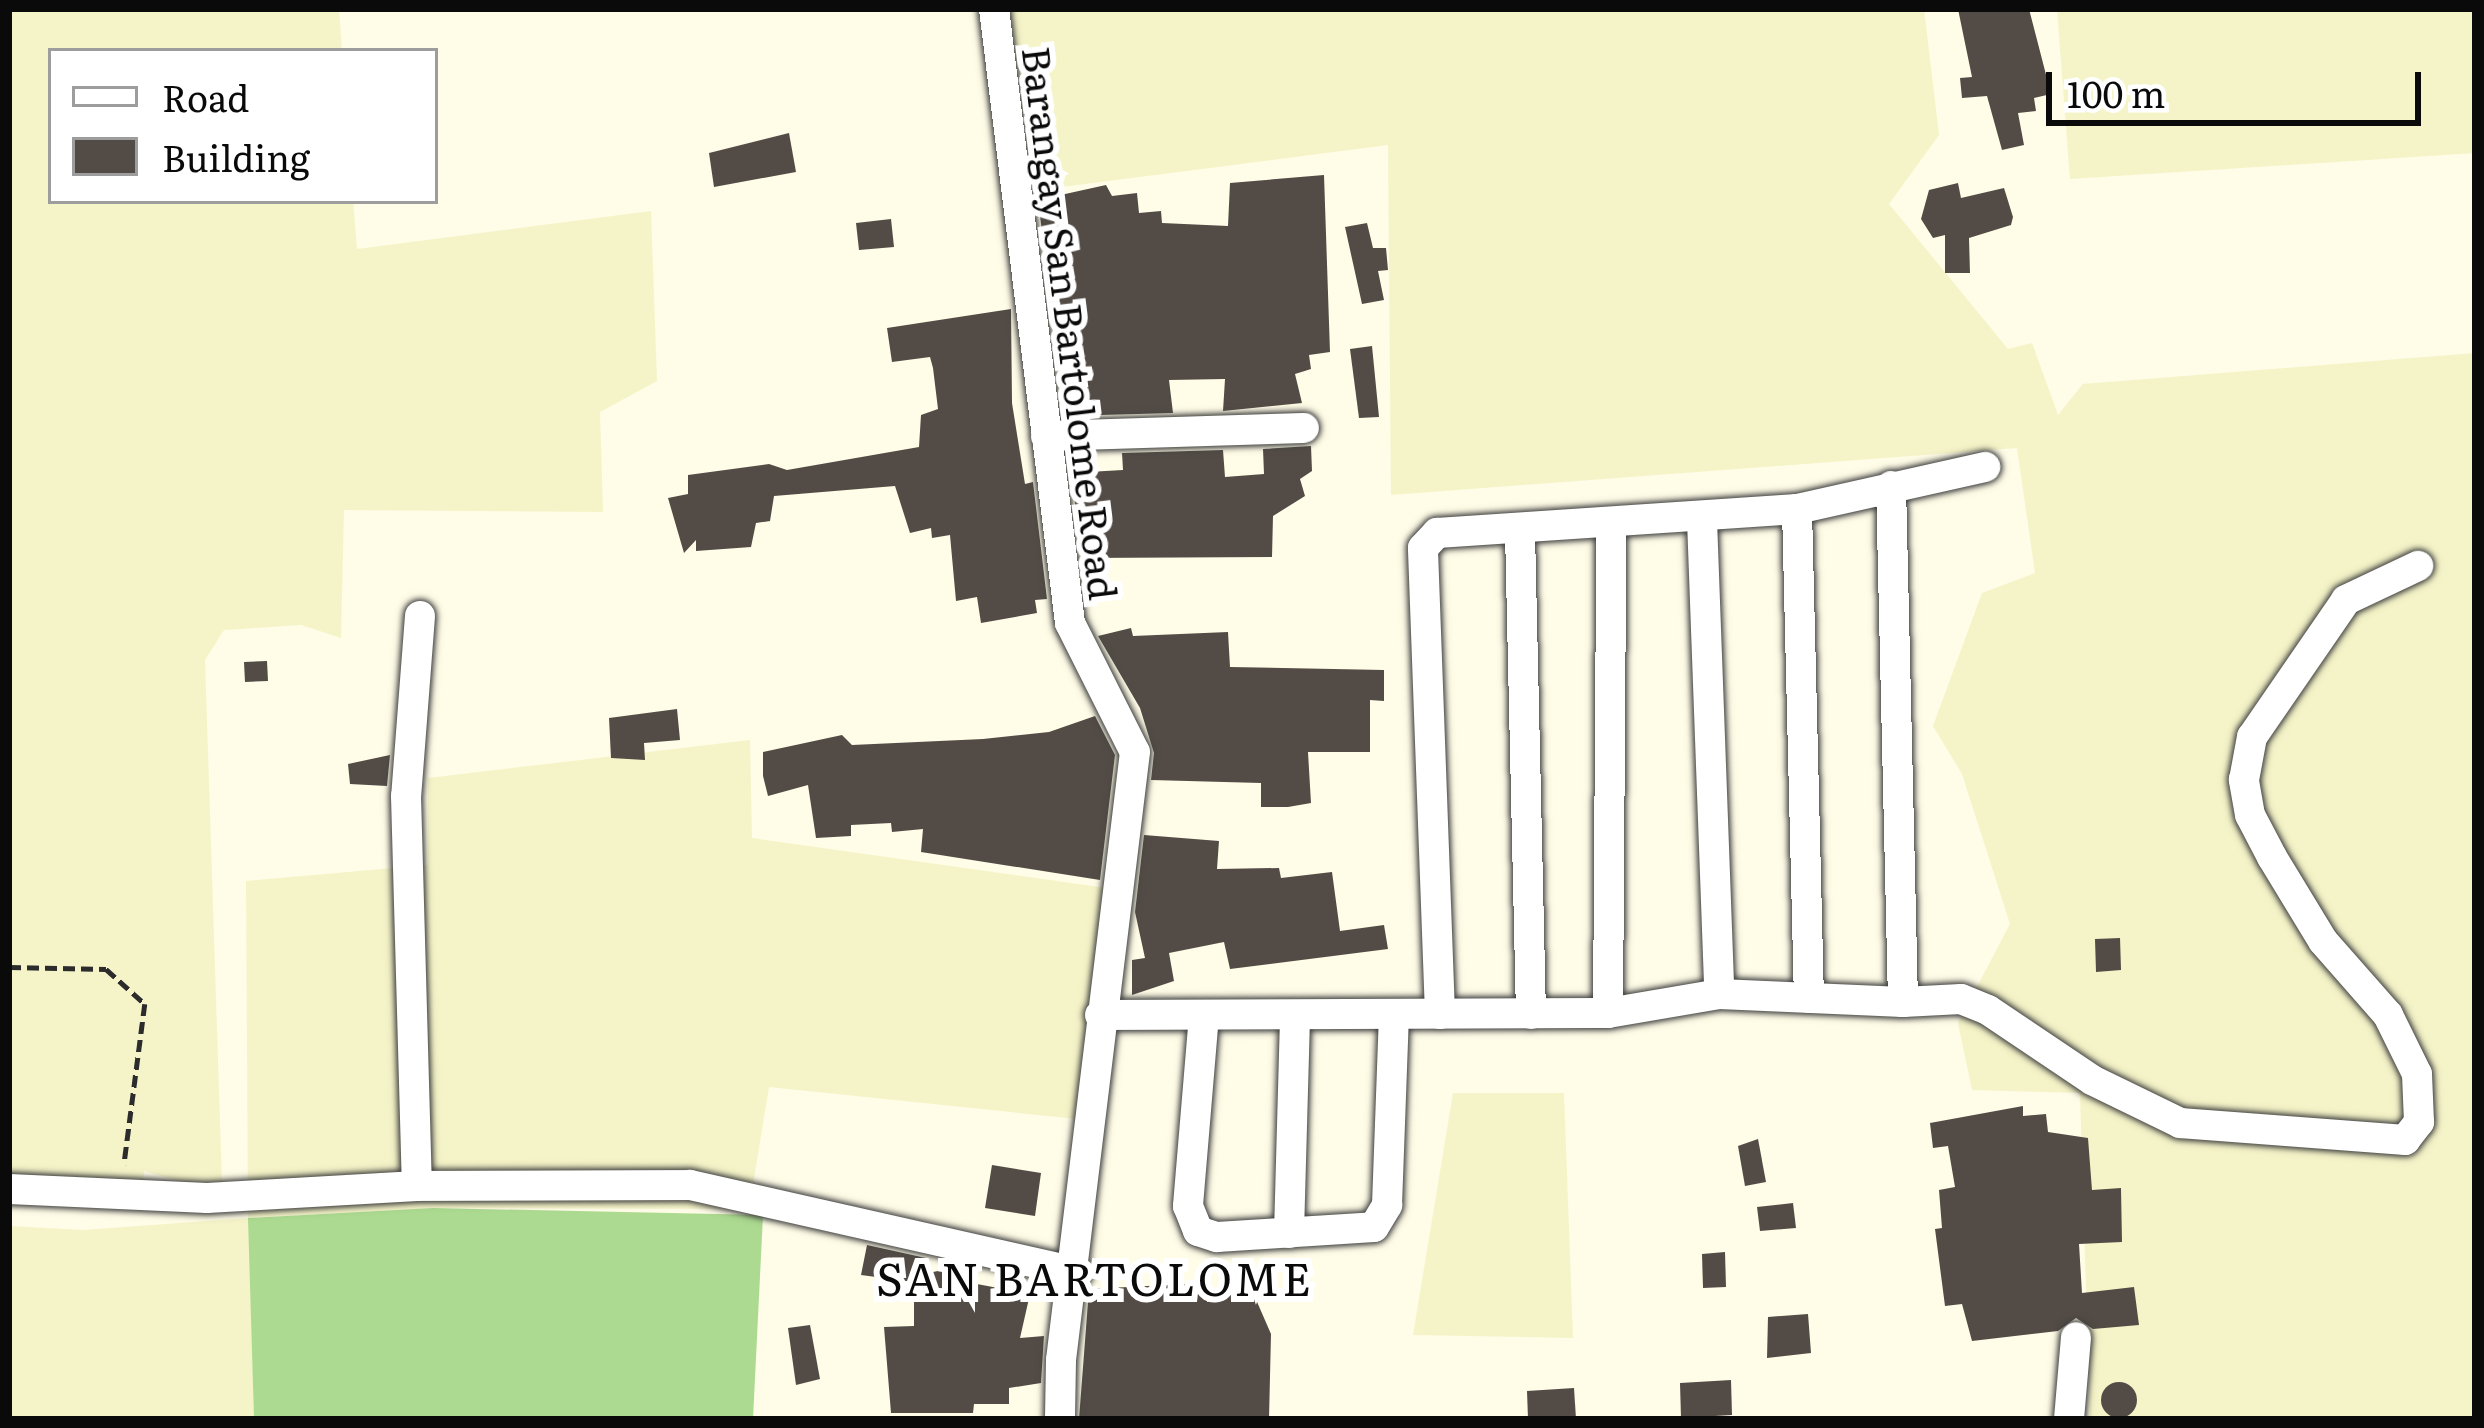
<!DOCTYPE html>
<style>
body{margin:0}
#map{position:relative;width:2484px;height:1428px;overflow:hidden;background:#fffce7;font-family:Literata,serif}
div>[style]{position:absolute}
.farmland>*{inset:0;background:#f5f4c8}
.forest>*{inset:0;background:#acda90}
.building>*{inset:0;background:#534c46}
.round{border-radius:50%}
.path>*{height:4.5px;margin-top:-2.25px;transform-origin:0;background:repeating-linear-gradient(90deg,#2c2c2c 0 12px,transparent 0 18px)}
.roads{filter:drop-shadow(0 0 3px #3d3d3d) drop-shadow(0 0 3px #3d3d3d)}
.minor>*{height:30px;margin:-15px;padding:0 15px;transform-origin:15px;border-radius:15px;background:#fff}
span{translate:-50% -50%;white-space:nowrap;text-align:center;line-height:1.15;-webkit-text-stroke:12px #fff;paint-order:stroke}
.street-label{font-size:39px;color:#0a0a0a}
.quarter-label{font-size:45px;color:#0a0a0a;letter-spacing:3px}
.frame{position:absolute;inset:0;border:12px solid #0a0a0a;pointer-events:none}
.legend{position:absolute;left:48px;top:48px;width:390px;height:156px;box-sizing:border-box;background:#fff;border:3px solid #9d9d9d;margin:0;padding:15px 21px;list-style:none;font-size:36px;color:#0a0a0a}
.legend li{display:flex;align-items:center;gap:24px;height:60px}
.legend b{width:60px;border:3px solid #9d9d9d}
.scale{position:absolute;left:2046px;top:72px;width:375px;height:54px;box-sizing:border-box;border:6px solid #0a0a0a;border-top:0;padding-left:15px;font-size:36px;line-height:42px;white-space:nowrap;color:#0a0a0a;-webkit-text-stroke:9px #fff;paint-order:stroke}
</style>
<div id="map">
<div class="farmland">
<i style="clip-path:polygon(9px 9px,339px 9px,342px 51px,51px 51px,51px 201px,353px 201px,357px 249px,651px 211px,657px 381px,600px 412px,603px 512px,344px 510px,341px 638px,301px 625px,224px 630px,205px 660px,222px 1184px,204px 1189px,144px 1171px,142px 1201px,9px 1196px)"></i>
<i style="clip-path:polygon(1009px 9px,1924px 9px,1939px 135px,1889px 204px,2008px 349px,2032px 343px,2058px 415px,2083px 384px,2475px 353px,2475px 1419px,2090px 1419px,2080px 1093px,1972px 1090px,1958px 1023px,2010px 924px,1962px 774px,1933px 726px,1982px 593px,2035px 573px,2017px 448px,1391px 495px,1388px 145px,1038px 190px)"></i>
<i style="clip-path:polygon(2057px 9px,2475px 9px,2475px 153px,2070px 179px)"></i>
<i style="clip-path:polygon(750px 740px,752px 838px,1113px 889px,1077px 1119px,769px 1087px,749px 1209px,433px 1208px,249px 1218px,254px 1419px,9px 1419px,9px 1226px,83px 1230px,248px 1218px,246px 881px,428px 865px,428px 778px)"></i>
<i style="clip-path:polygon(1453px 1093px,1564px 1093px,1573px 1338px,1413px 1335px)"></i>
</div>
<div class="forest">
<i style="clip-path:polygon(433px 1208px,763px 1215px,753px 1419px,254px 1419px,248px 1218px)"></i>
</div>
<div class="building">
<i style="clip-path:polygon(1958px 9px,2029px 9px,2051px 94px,2034px 98px,2036px 111px,2018px 113px,2024px 145px,2002px 150px,1987px 96px,1962px 98px,1960px 78px,1972px 77px)"></i>
<i style="clip-path:polygon(789px 133px,796px 172px,714px 187px,709px 153px)"></i>
<i style="clip-path:polygon(1324px 175px,1330px 352px,1309px 355px,1311px 369px,1295px 374px,1302px 403px,1223px 411px,1225px 379px,1169px 380px,1173px 413px,1065px 416px,1038px 200px,1106px 185px,1112px 196px,1137px 193px,1139px 213px,1161px 211px,1162px 223px,1228px 226px,1230px 183px)"></i>
<i style="clip-path:polygon(1958px 183px,1961px 198px,2004px 188px,2013px 217px,2011px 225px,1969px 238px,1970px 273px,1945px 273px,1945px 235px,1933px 238px,1921px 219px,1929px 190px)"></i>
<i style="clip-path:polygon(891px 219px,894px 247px,859px 250px,856px 223px)"></i>
<i style="clip-path:polygon(1367px 223px,1373px 248px,1386px 248px,1388px 270px,1378px 271px,1384px 300px,1362px 304px,1345px 227px)"></i>
<i style="clip-path:polygon(1011px 309px,1012px 403px,1025px 484px,1033px 482px,1047px 599px,1035px 600px,1037px 613px,981px 623px,977px 597px,956px 601px,950px 535px,932px 538px,931px 528px,910px 533px,895px 486px,774px 496px,770px 521px,756px 523px,751px 547px,696px 551px,696px 540px,684px 553px,668px 498px,688px 494px,688px 475px,769px 464px,787px 470px,919px 447px,921px 415px,938px 409px,933px 368px,930px 357px,892px 362px,887px 328px)"></i>
<i style="clip-path:polygon(1372px 346px,1379px 417px,1359px 418px,1350px 349px)"></i>
<i style="clip-path:polygon(1311px 446px,1312px 471px,1300px 479px,1305px 496px,1273px 516px,1272px 557px,1082px 558px,1071px 473px,1123px 470px,1122px 453px,1223px 450px,1225px 477px,1264px 474px,1263px 449px)"></i>
<i style="clip-path:polygon(1131px 628px,1133px 636px,1228px 632px,1230px 667px,1384px 670px,1384px 701px,1370px 700px,1370px 752px,1308px 752px,1311px 803px,1288px 807px,1261px 807px,1261px 783px,1151px 780px,1154px 753px,1140px 708px,1098px 636px)"></i>
<i style="clip-path:polygon(267px 661px,268px 681px,245px 682px,244px 662px)"></i>
<i style="clip-path:polygon(677px 709px,680px 740px,644px 743px,645px 760px,611px 758px,609px 718px)"></i>
<i style="clip-path:polygon(1095px 716px,1115px 755px,1100px 880px,921px 852px,923px 829px,892px 832px,891px 823px,851px 825px,851px 836px,816px 838px,808px 785px,768px 796px,763px 776px,763px 752px,842px 735px,852px 745px,983px 739px,1049px 732px)"></i>
<i style="clip-path:polygon(390px 755px,387px 786px,350px 784px,348px 764px)"></i>
<i style="clip-path:polygon(1144px 835px,1219px 841px,1217px 869px,1279px 868px,1281px 878px,1332px 872px,1340px 931px,1384px 925px,1388px 949px,1230px 969px,1224px 942px,1169px 953px,1174px 981px,1132px 995px,1132px 960px,1145px 958px,1135px 912px)"></i>
<i style="clip-path:polygon(2120px 938px,2121px 970px,2096px 972px,2095px 939px)"></i>
<i style="clip-path:polygon(2023px 1106px,2023px 1116px,2046px 1114px,2048px 1132px,2088px 1138px,2092px 1190px,2121px 1188px,2122px 1242px,2079px 1244px,2082px 1293px,2134px 1287px,2139px 1325px,2093px 1329px,2076px 1318px,2058px 1331px,1972px 1341px,1962px 1304px,1945px 1306px,1935px 1229px,1942px 1228px,1939px 1190px,1955px 1187px,1948px 1146px,1933px 1148px,1930px 1123px)"></i>
<i style="clip-path:polygon(1758px 1139px,1766px 1182px,1745px 1186px,1738px 1146px)"></i>
<i style="clip-path:polygon(992px 1165px,1041px 1173px,1035px 1216px,985px 1208px)"></i>
<i style="clip-path:polygon(1793px 1203px,1796px 1228px,1760px 1231px,1757px 1207px)"></i>
<i style="clip-path:polygon(867px 1245px,926px 1258px,923px 1274px,943px 1270px,945px 1278px,1030px 1294px,1020px 1338px,1044px 1336px,1041px 1383px,1009px 1388px,1009px 1404px,974px 1404px,973px 1413px,891px 1413px,884px 1327px,914px 1326px,914px 1282px,861px 1275px)"></i>
<i style="clip-path:polygon(1725px 1252px,1726px 1287px,1703px 1288px,1702px 1254px)"></i>
<i style="clip-path:polygon(1206px 1283px,1207px 1302px,1251px 1288px,1271px 1334px,1269px 1419px,1079px 1419px,1089px 1289px)"></i>
<i style="clip-path:polygon(1808px 1314px,1811px 1353px,1767px 1358px,1768px 1317px)"></i>
<i style="clip-path:polygon(810px 1325px,820px 1379px,796px 1385px,788px 1328px)"></i>
<i style="clip-path:polygon(1731px 1380px,1732px 1415px,1681px 1418px,1680px 1383px)"></i>
<i class="round" style="left:2101px;top:1382px;width:36px;height:36px"></i>
<i style="clip-path:polygon(1574px 1388px,1576px 1419px,1528px 1419px,1527px 1391px)"></i>
</div>
<div class="path">
<i style="left:9px;top:967px;width:97px;rotate:1.2deg"></i>
<i style="left:106px;top:969px;width:52px;rotate:41.9deg"></i>
<i style="left:145px;top:1004px;width:162px;rotate:97.4deg"></i>
</div>
<div class="roads">
<div class="minor">
<i style="left:994px;top:9px;width:619px;rotate:82.94deg"></i>
<i style="left:1070px;top:623px;width:144px;rotate:63.3deg"></i>
<i style="left:1135px;top:752px;width:612px;rotate:96.94deg"></i>
<i style="left:1061px;top:1360px;width:59px;rotate:91deg"></i>
<i style="left:1046px;top:436px;width:258px;rotate:-1.8deg"></i>
<i style="left:1797px;top:509px;width:489px;rotate:88.6deg"></i>
<i style="left:1702px;top:520px;width:474px;rotate:87.9deg"></i>
<i style="left:1520px;top:531px;width:483px;rotate:88.7deg"></i>
<i style="left:420px;top:616px;width:181px;rotate:94.4deg"></i>
<i style="left:406px;top:796px;width:390px;rotate:88.4deg"></i>
<i style="left:417px;top:1186px;width:273px;rotate:-0.2deg"></i>
<i style="left:690px;top:1185px;width:397px;rotate:12.7deg"></i>
<i style="left:1903px;top:1002px;width:58px;rotate:-3deg"></i>
<i style="left:1961px;top:999px;width:29px;rotate:22deg"></i>
<i style="left:1988px;top:1010px;width:125px;rotate:33.9deg"></i>
<i style="left:2092px;top:1080px;width:98px;rotate:26deg"></i>
<i style="left:2180px;top:1123px;width:226px;rotate:4.3deg"></i>
<i style="left:2405px;top:1140px;width:23px;rotate:-52deg"></i>
<i style="left:2419px;top:1122px;width:48px;rotate:-92.4deg"></i>
<i style="left:2417px;top:1074px;width:66px;rotate:-116.2deg"></i>
<i style="left:2388px;top:1015px;width:98px;rotate:-131.3deg"></i>
<i style="left:2323px;top:941px;width:98px;rotate:-121.3deg"></i>
<i style="left:2272px;top:857px;width:47px;rotate:-117.6deg"></i>
<i style="left:2250px;top:815px;width:36px;rotate:-100deg"></i>
<i style="left:2244px;top:780px;width:44px;rotate:-79.5deg"></i>
<i style="left:2252px;top:737px;width:166px;rotate:-55.5deg"></i>
<i style="left:2346px;top:600px;width:80px;rotate:-25.3deg"></i>
<i style="left:1608px;top:1013px;width:486px;rotate:-89.6deg"></i>
<i style="left:1440px;top:1014px;width:466px;rotate:-92.1deg"></i>
<i style="left:1423px;top:548px;width:21px;rotate:-47deg"></i>
<i style="left:1437px;top:533px;width:361px;rotate:-3.8deg"></i>
<i style="left:1797px;top:509px;width:193px;rotate:-12.6deg"></i>
<i style="left:1100px;top:1015px;width:508px;rotate:-0.23deg"></i>
<i style="left:1608px;top:1013px;width:113px;rotate:-9.7deg"></i>
<i style="left:1719px;top:994px;width:184px;rotate:2.5deg"></i>
<i style="left:1903px;top:1002px;width:516px;rotate:-91.33deg"></i>
<i style="left:1204px;top:1015px;width:192px;rotate:94.8deg"></i>
<i style="left:1188px;top:1206px;width:27px;rotate:68deg"></i>
<i style="left:1198px;top:1231px;width:20px;rotate:18deg"></i>
<i style="left:1217px;top:1237px;width:157px;rotate:-3.6deg"></i>
<i style="left:1374px;top:1227px;width:26px;rotate:-59deg"></i>
<i style="left:1387px;top:1205px;width:189px;rotate:-87.9deg"></i>
<i style="left:9px;top:1189px;width:198px;rotate:2.6deg"></i>
<i style="left:207px;top:1198px;width:210px;rotate:-3.3deg"></i>
<i style="left:1289px;top:1233px;width:215px;rotate:-88.4deg"></i>
<i style="left:2069px;top:1419px;width:82px;rotate:-85.1deg"></i>
</div>
</div>
<div class="street-label">
<span style="left:1072px;top:323px;rotate:83deg">Barangay San Bartolome Road</span>
</div>
<div class="quarter-label">
<span style="left:1095px;top:1277px">SAN BARTOLOME</span>
</div>
<div class="frame"></div>
<ul class="legend">
<li><b style="height:15px;background:#fff"></b>Road</li>
<li><b style="height:33px;background:#534c46"></b>Building</li>
</ul>
<div class="scale">100 m</div>
</div>
